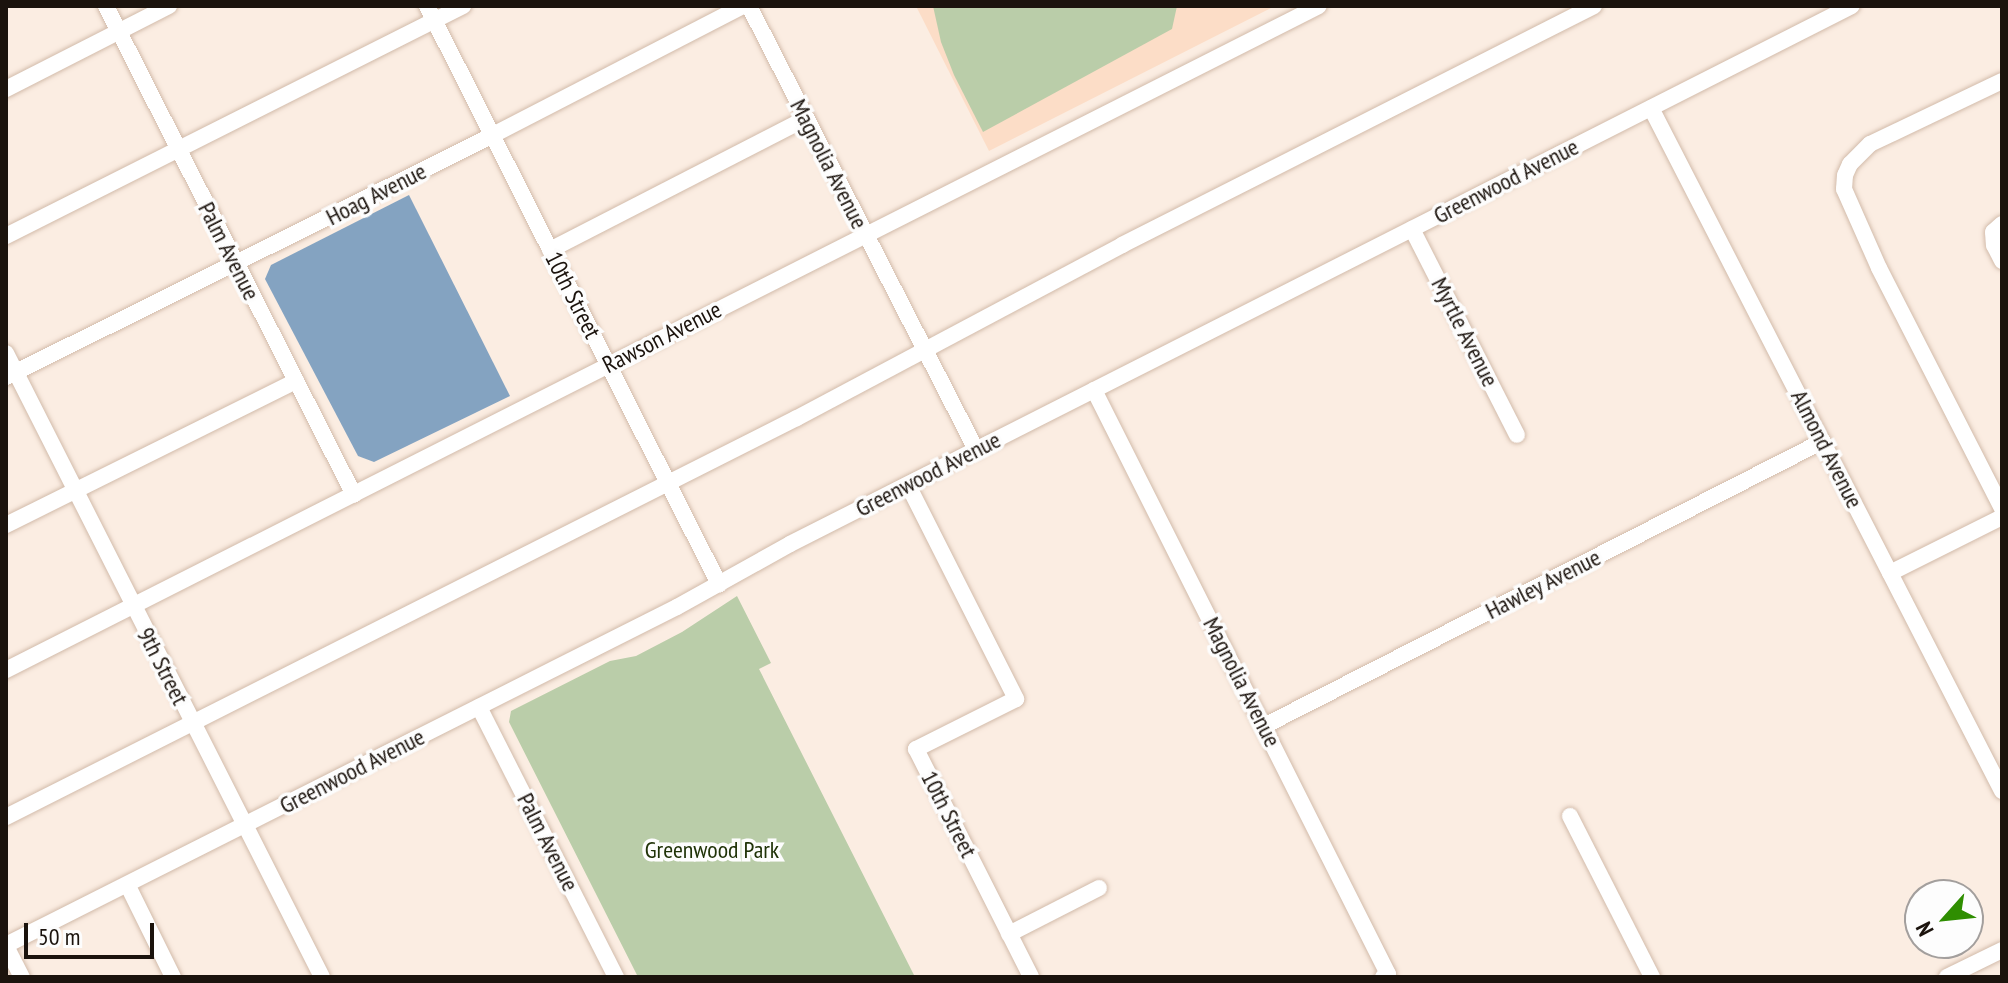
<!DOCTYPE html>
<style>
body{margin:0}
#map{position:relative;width:2008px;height:983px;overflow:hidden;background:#fbede2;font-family:"PT Sans Narrow",sans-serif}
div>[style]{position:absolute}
.built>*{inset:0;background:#fcddc7}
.green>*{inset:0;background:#bacda9}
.water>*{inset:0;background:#84a3c1}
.roads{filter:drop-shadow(0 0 2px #d2bbaa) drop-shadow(0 0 2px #d2bbaa)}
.minor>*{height:16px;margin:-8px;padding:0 8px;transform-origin:8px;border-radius:8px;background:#fff}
span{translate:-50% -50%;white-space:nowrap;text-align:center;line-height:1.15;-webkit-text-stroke:7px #fdfdfd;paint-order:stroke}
.street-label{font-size:24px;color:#1b130d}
.park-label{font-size:24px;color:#203308}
.frame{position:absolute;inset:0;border:8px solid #1b130d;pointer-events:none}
.north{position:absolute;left:1904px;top:879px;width:80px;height:80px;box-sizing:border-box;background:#fdfdfd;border:2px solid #a39f9d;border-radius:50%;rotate:243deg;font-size:22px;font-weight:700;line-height:32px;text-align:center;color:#1b130d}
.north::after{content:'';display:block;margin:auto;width:28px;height:36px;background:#2f8e01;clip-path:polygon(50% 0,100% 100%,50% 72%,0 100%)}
.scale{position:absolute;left:24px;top:923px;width:130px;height:36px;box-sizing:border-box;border:4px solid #1b130d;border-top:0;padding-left:10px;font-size:24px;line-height:28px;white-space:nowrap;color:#1b130d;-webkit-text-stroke:6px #fdfdfd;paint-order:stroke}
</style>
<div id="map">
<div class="built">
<i style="clip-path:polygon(916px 6px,1275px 6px,989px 151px)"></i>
</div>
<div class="green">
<i style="clip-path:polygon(933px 6px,1177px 6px,1172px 29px,983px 132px,954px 75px,941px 42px)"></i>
<i style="clip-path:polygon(737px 596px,771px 663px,759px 669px,915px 977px,638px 977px,509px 722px,511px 711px,610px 661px,636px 656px,682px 632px)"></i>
</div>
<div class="water">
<i style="clip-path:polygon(409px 195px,510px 396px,374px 462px,358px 456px,265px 279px,271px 265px)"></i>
</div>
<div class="roads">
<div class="minor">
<i style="left:106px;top:6px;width:548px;rotate:63.11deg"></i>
<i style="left:427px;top:6px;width:648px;rotate:63.2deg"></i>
<i style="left:749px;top:6px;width:499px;rotate:62.9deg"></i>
<i style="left:2002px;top:81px;width:146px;rotate:154.5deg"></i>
<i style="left:1870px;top:144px;width:28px;rotate:135deg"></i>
<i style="left:1850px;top:164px;width:12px;rotate:114deg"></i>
<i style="left:1845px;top:175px;width:14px;rotate:94deg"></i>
<i style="left:1844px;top:189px;width:86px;rotate:66.1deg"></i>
<i style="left:1879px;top:268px;width:270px;rotate:62.9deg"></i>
<i style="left:6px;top:89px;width:183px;rotate:-27deg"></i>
<i style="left:1651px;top:108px;width:768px;rotate:62.8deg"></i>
<i style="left:2002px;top:224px;width:12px;rotate:138deg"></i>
<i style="left:1993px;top:232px;width:13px;rotate:86deg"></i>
<i style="left:1994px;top:245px;width:18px;rotate:63deg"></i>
<i style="left:1412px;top:229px;width:231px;rotate:63deg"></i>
<i style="left:6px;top:236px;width:512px;rotate:-26.72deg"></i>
<i style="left:550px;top:250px;width:287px;rotate:-27.2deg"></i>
<i style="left:6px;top:353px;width:699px;rotate:63.14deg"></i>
<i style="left:6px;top:377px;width:544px;rotate:-26.42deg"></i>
<i style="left:493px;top:135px;width:281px;rotate:-27.3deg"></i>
<i style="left:1094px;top:390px;width:654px;rotate:63.28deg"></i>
<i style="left:1388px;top:974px;width:6px;rotate:149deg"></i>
<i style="left:908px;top:485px;width:240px;rotate:63.2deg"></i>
<i style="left:1016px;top:699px;width:112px;rotate:153.4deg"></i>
<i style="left:916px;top:749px;width:255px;rotate:63.2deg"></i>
<i style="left:6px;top:525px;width:324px;rotate:-26.4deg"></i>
<i style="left:1890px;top:573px;width:125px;rotate:-26.6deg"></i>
<i style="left:6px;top:670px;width:1471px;rotate:-26.83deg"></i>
<i style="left:479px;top:707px;width:303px;rotate:63.1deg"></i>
<i style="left:1264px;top:726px;width:627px;rotate:-27.01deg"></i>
<i style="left:1570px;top:816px;width:181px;rotate:63deg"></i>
<i style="left:6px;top:817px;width:886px;rotate:-26.77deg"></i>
<i style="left:797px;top:418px;width:368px;rotate:-28deg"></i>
<i style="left:1122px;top:245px;width:529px;rotate:-26.86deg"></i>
<i style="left:128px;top:886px;width:102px;rotate:63.7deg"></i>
<i style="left:1009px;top:934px;width:101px;rotate:-27.1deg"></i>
<i style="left:6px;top:945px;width:751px;rotate:-26.74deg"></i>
<i style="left:677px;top:607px;width:129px;rotate:-29.1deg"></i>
<i style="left:790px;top:544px;width:1190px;rotate:-26.87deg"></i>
<i style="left:6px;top:946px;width:35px;rotate:63deg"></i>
<i style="left:1947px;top:977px;width:61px;rotate:-26.1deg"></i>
</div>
</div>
<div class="street-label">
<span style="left:829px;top:164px;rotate:63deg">Magnolia Avenue</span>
<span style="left:1506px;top:181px;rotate:-27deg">Greenwood Avenue</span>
<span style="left:376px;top:194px;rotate:-27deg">Hoag Avenue</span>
<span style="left:229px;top:251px;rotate:63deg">Palm Avenue</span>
<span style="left:573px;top:295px;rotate:63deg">10th Street</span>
<span style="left:1465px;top:332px;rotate:63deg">Myrtle Avenue</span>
<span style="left:662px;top:337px;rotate:-27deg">Rawson Avenue</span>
<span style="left:1827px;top:449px;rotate:63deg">Almond Avenue</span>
<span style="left:928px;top:474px;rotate:-27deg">Greenwood Avenue</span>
<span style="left:1543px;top:584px;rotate:-27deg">Hawley Avenue</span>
<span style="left:163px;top:666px;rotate:63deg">9th Street</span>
<span style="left:1242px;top:682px;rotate:63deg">Magnolia Avenue</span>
<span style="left:352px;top:771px;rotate:-27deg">Greenwood Avenue</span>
<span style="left:949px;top:814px;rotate:63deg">10th Street</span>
<span style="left:548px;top:842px;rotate:63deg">Palm Avenue</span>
</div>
<div class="park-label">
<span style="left:712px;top:850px">Greenwood Park</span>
</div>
<div class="frame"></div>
<div class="north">N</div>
<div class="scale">50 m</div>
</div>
